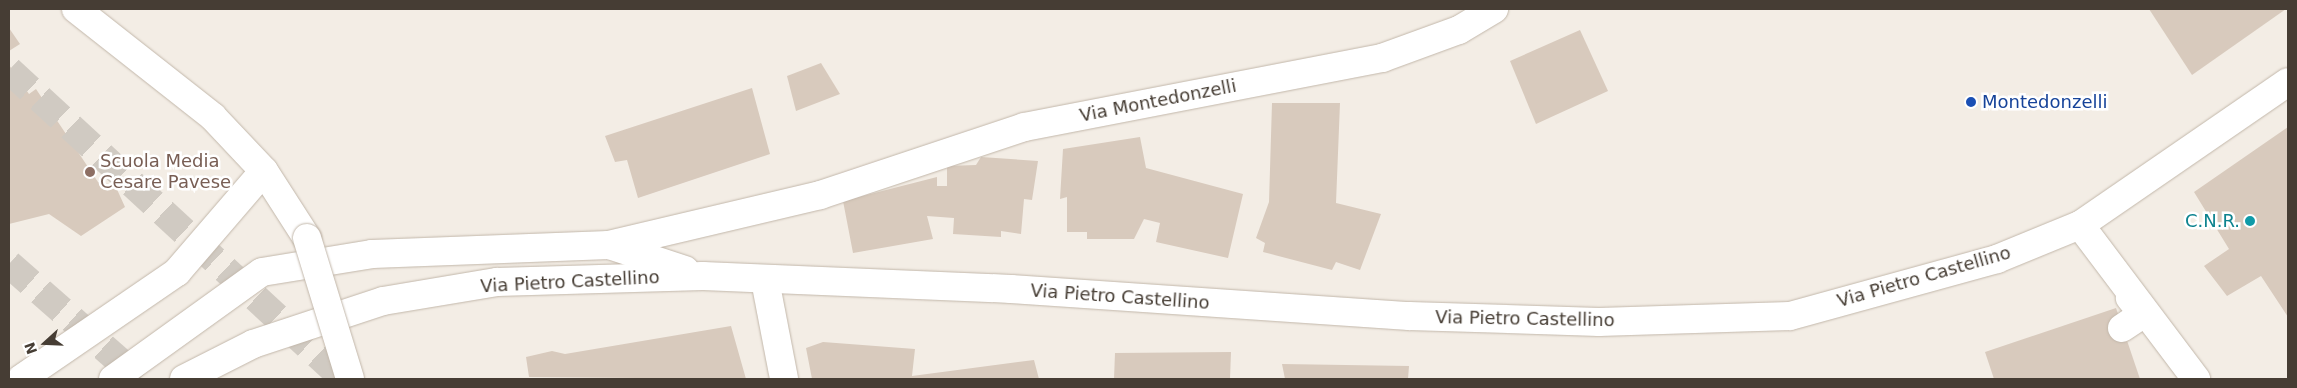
<!DOCTYPE html>
<style>
body{margin:0}
#map{position:relative;width:2297px;height:388px;overflow:hidden;background:#f3ede5;font-family:"DejaVu Sans",sans-serif}
div>[style]{position:absolute}
.building>*{inset:0;background:#d8cabd}
.highway-tunnel>*{height:28px;margin-top:-14px;transform-origin:0;background:repeating-linear-gradient(90deg,#d0cac2 0 28px,transparent 0 42px)}
.roads{filter:drop-shadow(0 0 1px #c2b7aa) drop-shadow(0 0 1px #c2b7aa)}
.minor>*{height:28px;margin:-14px;padding:0 14px;transform-origin:14px;border-radius:14px;background:#fff}
.bridges{filter:drop-shadow(0 0 1px #c2b7aa) drop-shadow(0 0 1px #c2b7aa)}
.minor-bridge>*{height:28px;margin:-14px;padding:0 14px;transform-origin:14px;border-radius:14px;background:#fff}
.dots>*{width:14px;height:14px;translate:-50% -50%;box-sizing:border-box;border:2px solid #fff;border-radius:50%}
span{translate:-50% -50%;white-space:nowrap;text-align:center;line-height:1.15;-webkit-text-stroke:5px #fff;paint-order:stroke}
.street-label{font-size:18px;color:#463d34}
.transit-label{font-size:18px;color:#164399}
.left{translate:0 -50%;text-align:left}
.education-label{font-size:18px;color:#785e54}
.culture-label{font-size:18px;color:#0d838f}
.right{translate:-100% -50%;text-align:right}
.frame{position:absolute;inset:0;border:10px solid #463d34;pointer-events:none}
.north{position:absolute;left:20px;top:318px;width:50px;height:50px;-webkit-text-stroke:4px #fff;paint-order:stroke;rotate:250deg;font-size:14px;font-weight:700;line-height:20px;text-align:center;color:#463d34}
.north::after{content:'';display:block;margin:auto;width:18px;height:22px;background:#463d34;clip-path:polygon(50% 0,100% 100%,50% 72%,0 100%)}
</style>
<div id="map">
<div class="building">
<i style="clip-path:polygon(2149px 9px,2286px 9px,2192px 75px)"></i>
<i style="clip-path:polygon(9px 28px,20px 44px,9px 51px)"></i>
<i style="clip-path:polygon(1580px 30px,1608px 91px,1536px 124px,1510px 61px)"></i>
<i style="clip-path:polygon(821px 63px,840px 94px,796px 111px,787px 76px)"></i>
<i style="clip-path:polygon(9px 65px,29px 94px,36px 89px,98px 182px,115px 185px,125px 207px,81px 236px,49px 214px,9px 224px)"></i>
<i style="clip-path:polygon(752px 88px,770px 154px,638px 198px,627px 160px,615px 162px,605px 136px)"></i>
<i style="clip-path:polygon(1272px 103px,1340px 103px,1336px 203px,1381px 214px,1360px 270px,1336px 262px,1332px 270px,1263px 252px,1265px 243px,1256px 238px,1269px 202px)"></i>
<i style="clip-path:polygon(2288px 127px,2288px 317px,2261px 276px,2227px 296px,2204px 266px,2229px 249px,2194px 192px)"></i>
<i style="clip-path:polygon(1140px 137px,1146px 168px,1243px 194px,1228px 258px,1156px 242px,1160px 223px,1144px 219px,1134px 239px,1087px 239px,1087px 232px,1067px 232px,1067px 197px,1060px 199px,1063px 149px)"></i>
<i style="clip-path:polygon(981px 157px,1038px 161px,1032px 200px,1024px 199px,1021px 234px,1001px 231px,1001px 237px,953px 234px,954px 218px,927px 216px,933px 239px,853px 253px,843px 201px,937px 177px,937px 186px,947px 186px,947px 166px,976px 165px)"></i>
<i style="clip-path:polygon(2116px 308px,2140px 379px,1994px 379px,1985px 352px)"></i>
<i style="clip-path:polygon(731px 326px,746px 379px,529px 377px,526px 357px,552px 351px,565px 354px)"></i>
<i style="clip-path:polygon(823px 342px,915px 349px,912px 376px,1034px 360px,1039px 379px,812px 379px,806px 348px)"></i>
<i style="clip-path:polygon(1231px 352px,1230px 379px,1114px 379px,1115px 353px)"></i>
<i style="clip-path:polygon(1282px 364px,1409px 366px,1408px 379px,1285px 379px)"></i>
</div>
<div class="highway-tunnel">
<i style="left:9px;top:70px;width:456px;rotate:42.7deg"></i>
<i style="left:9px;top:264px;width:174px;rotate:41.3deg"></i>
</div>
<div class="roads">
<div class="minor">
<i style="left:76px;top:9px;width:174px;rotate:38.2deg"></i>
<i style="left:213px;top:117px;width:74px;rotate:46.6deg"></i>
<i style="left:264px;top:171px;width:80px;rotate:57.3deg"></i>
<i style="left:2080px;top:225px;width:193px;rotate:53deg"></i>
<i style="left:609px;top:245px;width:217px;rotate:-13.3deg"></i>
<i style="left:820px;top:195px;width:215px;rotate:-18.4deg"></i>
<i style="left:1024px;top:127px;width:365px;rotate:-10.9deg"></i>
<i style="left:1382px;top:58px;width:82px;rotate:-20deg"></i>
<i style="left:1459px;top:30px;width:41px;rotate:-31deg"></i>
<i style="left:765px;top:280px;width:101px;rotate:79.1deg"></i>
<i style="left:2122px;top:328px;width:25px;rotate:-34deg"></i>
<i style="left:2143px;top:314px;width:21px;rotate:-129deg"></i>
<i style="left:21px;top:379px;width:189px;rotate:-34.4deg"></i>
<i style="left:177px;top:272px;width:133px;rotate:-49.3deg"></i>
<i style="left:113px;top:379px;width:183px;rotate:-35.7deg"></i>
<i style="left:262px;top:272px;width:111px;rotate:-9.3deg"></i>
<i style="left:372px;top:254px;width:237px;rotate:-2.2deg"></i>
<i style="left:609px;top:245px;width:80px;rotate:18.2deg"></i>
<i style="left:184px;top:379px;width:77px;rotate:-26.9deg"></i>
<i style="left:253px;top:344px;width:137px;rotate:-18.3deg"></i>
<i style="left:383px;top:301px;width:116px;rotate:-9.5deg"></i>
<i style="left:497px;top:282px;width:206px;rotate:-1.7deg"></i>
<i style="left:703px;top:276px;width:308px;rotate:2.4deg"></i>
<i style="left:1011px;top:289px;width:399px;rotate:3.9deg"></i>
<i style="left:1409px;top:316px;width:190px;rotate:1.8deg"></i>
<i style="left:1599px;top:322px;width:191px;rotate:-1.8deg"></i>
<i style="left:1790px;top:316px;width:215px;rotate:-15.4deg"></i>
<i style="left:1997px;top:259px;width:90px;rotate:-22.3deg"></i>
<i style="left:2080px;top:225px;width:252px;rotate:-34.5deg"></i>
</div>
</div>
<div class="bridges">
<div class="minor-bridge">
<i style="left:307px;top:238px;width:147px;rotate:73deg"></i>
</div>
</div>
<div class="dots">
<i style="left:1971px;top:102px;background:#1a4fb4"></i>
<i style="left:90px;top:172px;background:#8d6e63"></i>
<i style="left:2250px;top:221px;background:#0f9aa8"></i>
</div>
<div class="street-label">
<span style="left:1158px;top:101px;rotate:-11deg">Via Montedonzelli</span>
<span style="left:1924px;top:277px;rotate:-16deg">Via Pietro Castellino</span>
<span style="left:570px;top:282px;rotate:-3deg">Via Pietro Castellino</span>
<span style="left:1120px;top:297px;rotate:4deg">Via Pietro Castellino</span>
<span style="left:1525px;top:319px;rotate:1deg">Via Pietro Castellino</span>
</div>
<div class="transit-label">
<span class="left" style="left:1982px;top:102px">Montedonzelli</span>
</div>
<div class="education-label">
<span class="left" style="left:100px;top:172px">Scuola Media<br>Cesare Pavese</span>
</div>
<div class="culture-label">
<span class="right" style="left:2240px;top:221px">C.N.R.</span>
</div>
<div class="frame"></div>
<div class="north">N</div>
</div>
